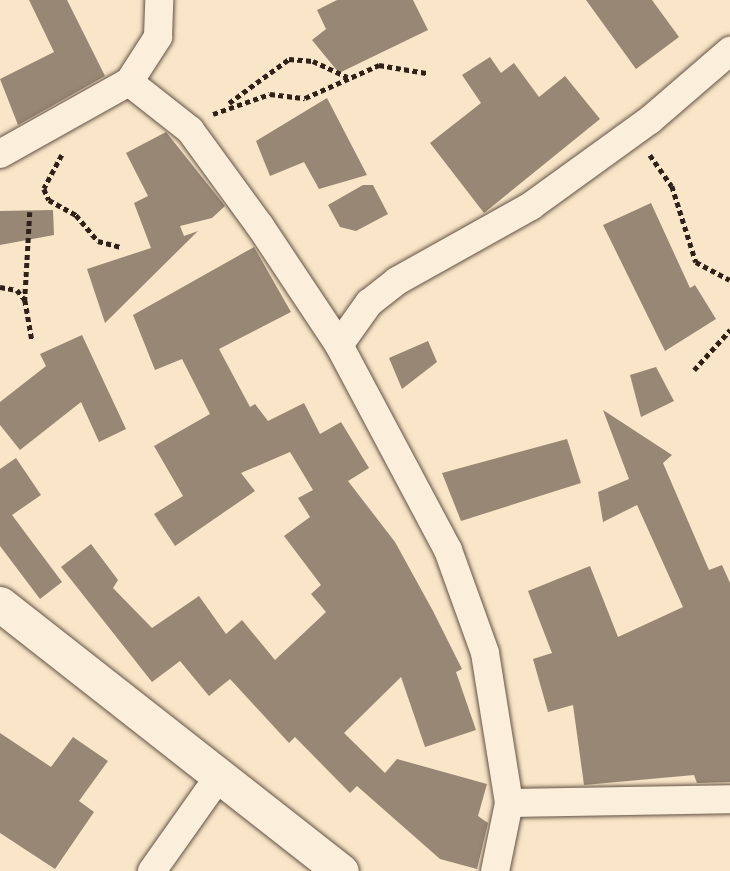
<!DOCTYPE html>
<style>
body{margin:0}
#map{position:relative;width:730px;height:871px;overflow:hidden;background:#f9e5c7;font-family:"Gentium Book Plus",serif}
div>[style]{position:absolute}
.building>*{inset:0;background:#988774}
.path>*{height:4.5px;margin-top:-2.25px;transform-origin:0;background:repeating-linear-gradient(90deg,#2f211a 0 5px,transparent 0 8.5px)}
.roads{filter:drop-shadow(0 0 2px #625245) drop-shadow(0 0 2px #625245)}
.minor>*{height:28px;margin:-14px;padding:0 14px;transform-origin:14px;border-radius:14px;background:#fbeedb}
.tertiary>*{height:35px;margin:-17.5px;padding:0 17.5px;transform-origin:17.5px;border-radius:17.5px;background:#fbeedb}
span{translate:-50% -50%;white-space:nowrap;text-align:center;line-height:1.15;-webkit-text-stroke:5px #fbeedb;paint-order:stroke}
</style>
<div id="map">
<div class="building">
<i style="clip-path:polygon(29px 0,67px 0,105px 76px,18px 125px,0 79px,54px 52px)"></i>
<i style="clip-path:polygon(337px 0,413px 0,428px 30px,339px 73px,312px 40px,326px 29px,317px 10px)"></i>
<i style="clip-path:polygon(586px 0,652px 0,679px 37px,636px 69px)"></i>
<i style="clip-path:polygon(490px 57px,501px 73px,514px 63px,539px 97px,565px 76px,600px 119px,484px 213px,430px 143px,481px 103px,462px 75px)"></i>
<i style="clip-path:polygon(327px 98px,367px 175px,319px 189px,304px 162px,270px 176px,256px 141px)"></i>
<i style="clip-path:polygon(166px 132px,225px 206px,212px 218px,180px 226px,184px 236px,198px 231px,105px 323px,87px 269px,151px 248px,134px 203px,148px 196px,126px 153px)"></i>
<i style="clip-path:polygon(363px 185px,373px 185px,388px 214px,356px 231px,340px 227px,328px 205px)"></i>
<i style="clip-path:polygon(651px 203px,690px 288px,695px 285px,716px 319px,665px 351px,603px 225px)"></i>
<i style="clip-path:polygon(53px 210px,54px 235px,0 245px,0 211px)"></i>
<i style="clip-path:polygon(254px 247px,291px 312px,219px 349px,250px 407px,255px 404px,268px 421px,304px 403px,320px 434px,341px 422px,369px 468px,348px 481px,395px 542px,433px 611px,462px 669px,456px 672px,476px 730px,425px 747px,401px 677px,344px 733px,385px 773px,397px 759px,487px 784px,478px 816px,488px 823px,477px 869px,440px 859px,357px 786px,350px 793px,295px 737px,289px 743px,230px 679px,209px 696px,180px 661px,152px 682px,61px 567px,91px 544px,118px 580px,113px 588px,152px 628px,199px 596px,226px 634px,242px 620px,275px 660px,326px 612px,311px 594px,321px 585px,284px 536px,310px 517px,298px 498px,313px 490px,290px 452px,241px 473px,255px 491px,175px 546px,154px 514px,183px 496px,154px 446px,210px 414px,182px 359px,155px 370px,133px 315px)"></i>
<i style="clip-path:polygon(82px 335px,126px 429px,99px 442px,81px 402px,20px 450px,0 425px,0 402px,46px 366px,40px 354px)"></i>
<i style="clip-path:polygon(428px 341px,437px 362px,402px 389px,389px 358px)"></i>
<i style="clip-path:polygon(656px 367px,674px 401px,641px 417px,630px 375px)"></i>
<i style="clip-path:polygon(603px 410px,672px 455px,663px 463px,709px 570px,722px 565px,730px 583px,730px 782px,697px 783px,694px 775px,584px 785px,573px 705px,548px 712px,533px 659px,552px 653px,528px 591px,590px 566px,618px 637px,683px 607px,637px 505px,603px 522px,598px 492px,629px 479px)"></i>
<i style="clip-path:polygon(567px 439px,581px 483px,461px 521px,442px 473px)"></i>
<i style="clip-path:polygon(16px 458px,41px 495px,12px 515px,62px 582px,40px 599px,0 546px,0 469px)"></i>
<i style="clip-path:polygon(0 733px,51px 767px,73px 737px,108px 761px,79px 801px,94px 812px,55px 869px,0 833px)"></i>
</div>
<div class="path">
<i style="left:229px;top:103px;width:74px;rotate:-36.3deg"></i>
<i style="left:289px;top:59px;width:24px;rotate:5deg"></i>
<i style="left:313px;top:61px;width:38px;rotate:25deg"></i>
<i style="left:213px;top:114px;width:60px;rotate:-19.3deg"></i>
<i style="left:270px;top:94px;width:35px;rotate:7deg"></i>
<i style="left:305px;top:98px;width:81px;rotate:-24deg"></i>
<i style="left:379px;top:65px;width:48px;rotate:9.7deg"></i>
<i style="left:62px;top:155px;width:38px;rotate:118deg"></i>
<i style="left:44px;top:189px;width:12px;rotate:66deg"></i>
<i style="left:49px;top:200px;width:31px;rotate:29deg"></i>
<i style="left:76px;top:215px;width:34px;rotate:50deg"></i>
<i style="left:98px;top:241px;width:23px;rotate:15deg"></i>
<i style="left:650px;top:155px;width:38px;rotate:55deg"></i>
<i style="left:672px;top:186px;width:80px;rotate:72.5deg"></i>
<i style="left:696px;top:262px;width:38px;rotate:28deg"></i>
<i style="left:30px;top:212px;width:88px;rotate:93.3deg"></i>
<i style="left:25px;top:300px;width:41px;rotate:80.1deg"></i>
<i style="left:0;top:287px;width:17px;rotate:10deg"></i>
<i style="left:17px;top:290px;width:13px;rotate:51deg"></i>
<i style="left:694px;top:370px;width:54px;rotate:-48deg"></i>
</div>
<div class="roads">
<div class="minor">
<i style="left:129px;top:82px;width:78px;rotate:38.2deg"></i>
<i style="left:190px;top:130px;width:119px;rotate:53.9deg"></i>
<i style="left:260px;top:226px;width:143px;rotate:56.4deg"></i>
<i style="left:339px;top:345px;width:232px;rotate:62deg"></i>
<i style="left:448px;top:550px;width:109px;rotate:70.2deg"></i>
<i style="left:485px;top:653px;width:152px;rotate:80.9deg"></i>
<i style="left:509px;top:803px;width:69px;rotate:101.6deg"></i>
<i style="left:0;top:154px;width:148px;rotate:-29.2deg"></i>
<i style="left:129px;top:82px;width:54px;rotate:-57.2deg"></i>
<i style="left:158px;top:37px;width:37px;rotate:-88deg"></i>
<i style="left:339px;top:345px;width:52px;rotate:-54.5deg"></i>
<i style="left:369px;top:303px;width:36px;rotate:-38deg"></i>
<i style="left:397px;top:281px;width:154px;rotate:-29.2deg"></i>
<i style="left:531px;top:206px;width:147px;rotate:-35.9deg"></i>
<i style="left:650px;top:120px;width:106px;rotate:-40.8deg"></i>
<i style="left:509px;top:803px;width:221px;rotate:-1deg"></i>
<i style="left:152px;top:871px;width:118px;rotate:-54.7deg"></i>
</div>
<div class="tertiary">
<i style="left:0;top:604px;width:433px;rotate:38.1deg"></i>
</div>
</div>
</div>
